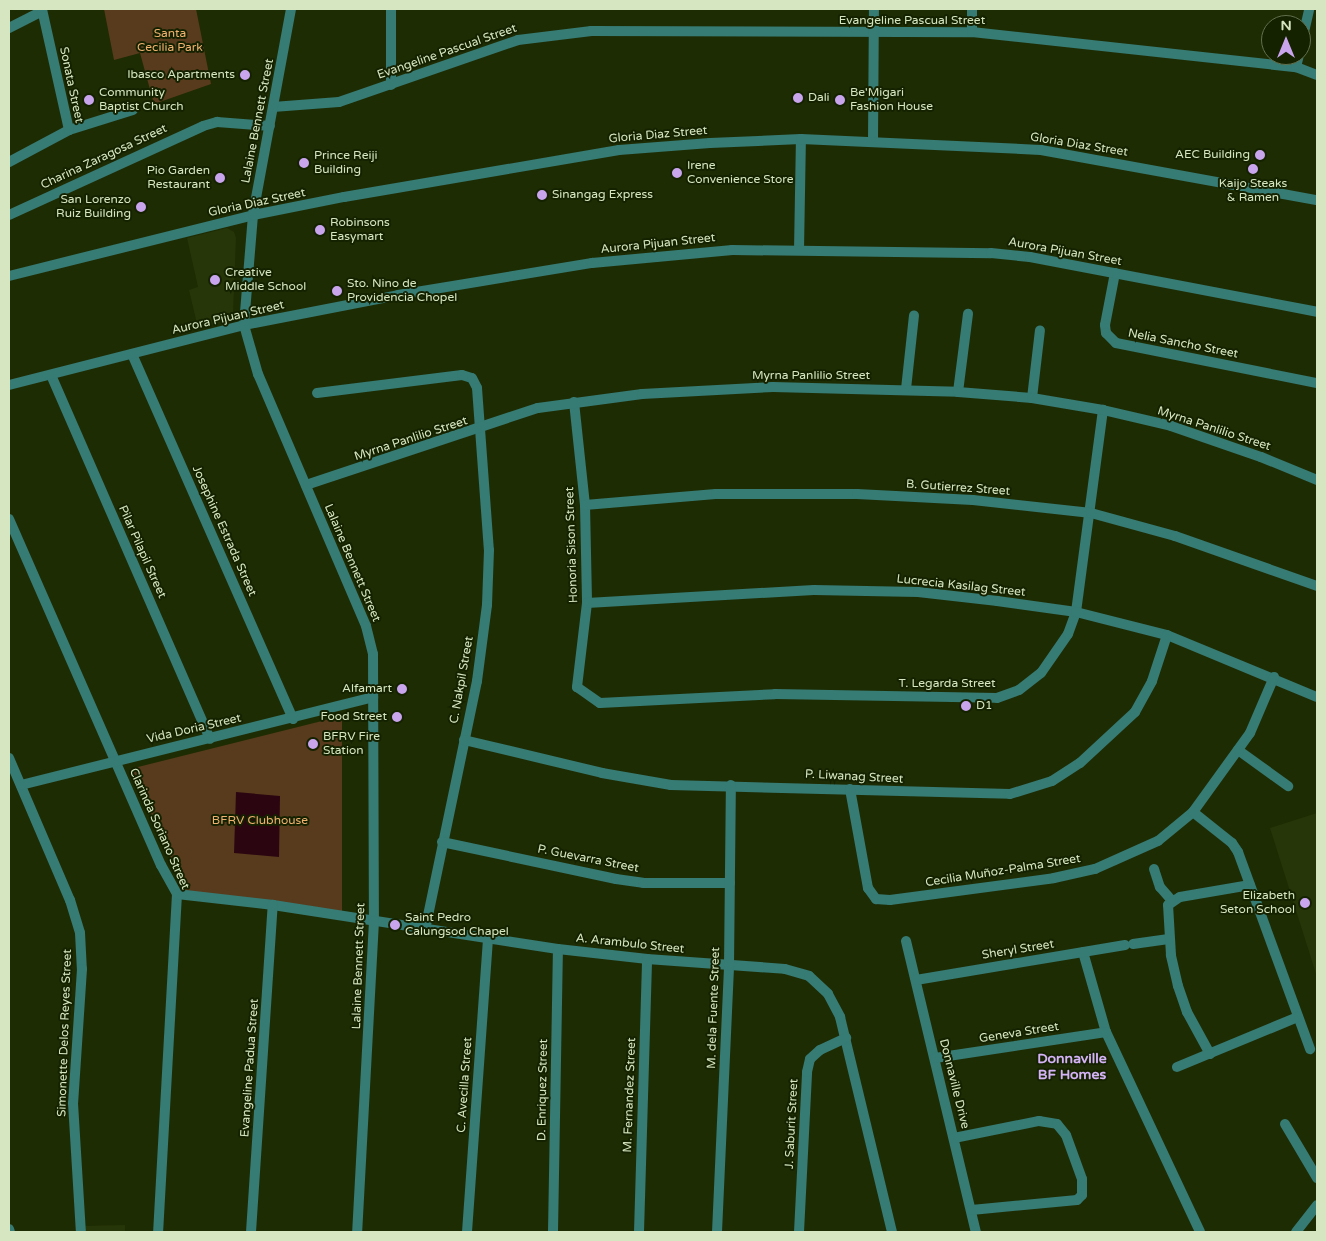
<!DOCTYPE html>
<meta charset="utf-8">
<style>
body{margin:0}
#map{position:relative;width:1326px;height:1241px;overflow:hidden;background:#1e2c03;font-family:"Varela Round",sans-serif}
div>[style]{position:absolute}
.built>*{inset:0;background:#273608}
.green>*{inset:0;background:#583b1c}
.water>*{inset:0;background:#2b0611}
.minor>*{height:10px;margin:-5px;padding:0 5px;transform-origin:5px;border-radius:5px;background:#367b74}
.tertiary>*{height:10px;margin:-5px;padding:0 5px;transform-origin:5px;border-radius:5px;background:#367b74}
.dots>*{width:14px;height:14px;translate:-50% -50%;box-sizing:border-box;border:2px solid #152200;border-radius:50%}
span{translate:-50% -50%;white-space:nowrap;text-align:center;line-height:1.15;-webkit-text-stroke:4px #152200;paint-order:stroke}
.street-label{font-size:12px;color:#d6e6c0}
.park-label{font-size:12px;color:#f1b16f}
.poi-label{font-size:12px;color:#d6e6c0}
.right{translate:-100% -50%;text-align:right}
.left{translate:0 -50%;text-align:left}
.neighbourhood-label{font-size:14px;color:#d4b3f7;font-weight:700}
.frame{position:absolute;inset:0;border:10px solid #d6e6c0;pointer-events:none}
.north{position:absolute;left:1261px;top:15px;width:50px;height:50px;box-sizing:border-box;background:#152200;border:1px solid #62704d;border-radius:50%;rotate:0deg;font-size:14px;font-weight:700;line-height:20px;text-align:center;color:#d6e6c0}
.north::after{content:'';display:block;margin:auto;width:18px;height:22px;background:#c9a5ee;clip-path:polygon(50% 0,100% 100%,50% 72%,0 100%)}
</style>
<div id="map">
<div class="built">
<i style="clip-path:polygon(227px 228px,234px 232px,236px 238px,233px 314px,230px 320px,198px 328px,189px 290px,198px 287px,187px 238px)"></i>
<i style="clip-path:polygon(1317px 813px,1317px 977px,1270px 828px)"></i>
<i style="clip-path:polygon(125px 1225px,125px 1232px,85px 1232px,85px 1226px)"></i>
</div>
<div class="green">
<i style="clip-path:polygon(104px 9px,196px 9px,211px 84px,154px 104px,140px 53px,114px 60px)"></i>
<i style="clip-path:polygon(342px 716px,342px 914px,187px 895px,130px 769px)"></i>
</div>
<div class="water">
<i style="clip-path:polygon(236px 792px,280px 796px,279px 857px,234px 853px)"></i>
</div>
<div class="minor">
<i style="left:972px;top:9px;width:23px;rotate:90deg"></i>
<i style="left:9px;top:28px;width:37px;rotate:-27deg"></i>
<i style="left:1301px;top:45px;width:37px;rotate:-77deg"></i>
<i style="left:1296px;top:67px;width:12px;rotate:-76deg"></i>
<i style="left:391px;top:85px;width:76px;rotate:-90deg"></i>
<i style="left:273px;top:107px;width:66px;rotate:-4.3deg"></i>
<i style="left:339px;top:102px;width:189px;rotate:-19.1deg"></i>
<i style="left:518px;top:40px;width:74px;rotate:-7deg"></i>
<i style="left:591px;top:31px;width:381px;rotate:0.2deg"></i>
<i style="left:972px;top:32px;width:326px;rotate:6.2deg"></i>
<i style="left:1296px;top:67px;width:22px;rotate:21deg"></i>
<i style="left:69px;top:130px;width:67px;rotate:-17.4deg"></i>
<i style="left:873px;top:142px;width:133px;rotate:-89.6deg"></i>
<i style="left:9px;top:162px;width:68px;rotate:-28.1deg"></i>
<i style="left:69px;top:130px;width:124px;rotate:-102.6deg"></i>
<i style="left:9px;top:215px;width:213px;rotate:-24.6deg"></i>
<i style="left:203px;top:126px;width:15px;rotate:-16deg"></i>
<i style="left:217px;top:122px;width:53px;rotate:4.3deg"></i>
<i style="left:799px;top:250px;width:111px;rotate:-89deg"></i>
<i style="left:1115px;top:273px;width:53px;rotate:100.9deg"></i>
<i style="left:1105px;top:325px;width:8px;rotate:83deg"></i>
<i style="left:1106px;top:333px;width:14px;rotate:45deg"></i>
<i style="left:1116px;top:343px;width:205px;rotate:11.3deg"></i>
<i style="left:132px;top:354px;width:399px;rotate:66.2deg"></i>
<i style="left:51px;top:375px;width:397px;rotate:66.4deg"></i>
<i style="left:9px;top:385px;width:243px;rotate:-14.3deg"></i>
<i style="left:244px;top:325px;width:157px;rotate:-11deg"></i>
<i style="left:398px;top:295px;width:197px;rotate:-9.4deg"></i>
<i style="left:592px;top:263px;width:141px;rotate:-5.3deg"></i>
<i style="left:732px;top:250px;width:259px;rotate:0.7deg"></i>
<i style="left:991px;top:253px;width:39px;rotate:6deg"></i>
<i style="left:1030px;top:257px;width:292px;rotate:10.8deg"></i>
<i style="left:906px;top:389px;width:74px;rotate:-83.8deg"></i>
<i style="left:958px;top:392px;width:79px;rotate:-82.7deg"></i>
<i style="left:317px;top:393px;width:146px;rotate:-7.1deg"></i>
<i style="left:462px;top:375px;width:10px;rotate:17deg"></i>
<i style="left:472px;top:378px;width:11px;rotate:63deg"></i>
<i style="left:477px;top:388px;width:162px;rotate:85.8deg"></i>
<i style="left:489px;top:550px;width:55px;rotate:92.1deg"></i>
<i style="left:487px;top:605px;width:77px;rotate:97.5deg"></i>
<i style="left:477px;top:681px;width:254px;rotate:101.8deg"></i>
<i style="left:1032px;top:398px;width:68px;rotate:-83.3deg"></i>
<i style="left:574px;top:402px;width:104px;rotate:83.9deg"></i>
<i style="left:585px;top:505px;width:98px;rotate:88.8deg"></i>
<i style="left:587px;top:603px;width:85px;rotate:96.8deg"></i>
<i style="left:577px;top:687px;width:28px;rotate:35deg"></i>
<i style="left:600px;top:703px;width:175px;rotate:-2.9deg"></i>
<i style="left:775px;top:694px;width:222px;rotate:1deg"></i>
<i style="left:997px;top:698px;width:23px;rotate:-20deg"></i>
<i style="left:1019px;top:690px;width:28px;rotate:-38deg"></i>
<i style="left:1041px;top:673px;width:47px;rotate:-55.3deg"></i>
<i style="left:1068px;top:634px;width:23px;rotate:-70deg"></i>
<i style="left:1076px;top:612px;width:204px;rotate:-82.4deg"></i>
<i style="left:306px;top:485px;width:244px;rotate:-18.4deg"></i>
<i style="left:538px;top:408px;width:105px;rotate:-7.7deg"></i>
<i style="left:642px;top:394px;width:131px;rotate:-3.1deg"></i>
<i style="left:773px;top:387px;width:185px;rotate:1.5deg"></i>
<i style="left:958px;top:392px;width:74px;rotate:4.6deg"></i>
<i style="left:1032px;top:398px;width:72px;rotate:9.6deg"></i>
<i style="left:1103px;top:410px;width:70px;rotate:13.2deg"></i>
<i style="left:1171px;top:426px;width:95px;rotate:19deg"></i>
<i style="left:1261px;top:457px;width:61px;rotate:22.3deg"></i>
<i style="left:585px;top:505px;width:131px;rotate:-4.8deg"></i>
<i style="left:716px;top:494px;width:141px"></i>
<i style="left:857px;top:494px;width:116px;rotate:3deg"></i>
<i style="left:973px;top:500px;width:119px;rotate:6.3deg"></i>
<i style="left:1091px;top:513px;width:87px;rotate:15.3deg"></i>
<i style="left:1175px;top:536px;width:151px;rotate:19.4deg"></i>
<i style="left:9px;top:519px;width:378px;rotate:66.3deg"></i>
<i style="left:161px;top:865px;width:33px;rotate:61deg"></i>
<i style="left:177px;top:894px;width:339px;rotate:93.2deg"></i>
<i style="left:587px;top:603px;width:227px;rotate:-3.3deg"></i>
<i style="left:814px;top:590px;width:104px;rotate:1.1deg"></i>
<i style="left:918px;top:592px;width:80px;rotate:6.5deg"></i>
<i style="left:997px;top:601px;width:80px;rotate:7.9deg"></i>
<i style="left:1076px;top:612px;width:94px;rotate:14.2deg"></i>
<i style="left:1167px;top:635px;width:162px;rotate:22.5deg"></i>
<i style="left:464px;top:740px;width:142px;rotate:13.4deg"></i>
<i style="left:602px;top:773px;width:70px;rotate:9.9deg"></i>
<i style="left:671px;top:785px;width:339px;rotate:1.5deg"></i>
<i style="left:1010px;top:794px;width:44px;rotate:-17.2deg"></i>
<i style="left:1052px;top:781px;width:33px;rotate:-33deg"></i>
<i style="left:1080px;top:763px;width:75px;rotate:-42.8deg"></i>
<i style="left:1135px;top:712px;width:35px;rotate:-61deg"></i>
<i style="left:1152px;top:681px;width:48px;rotate:-71.9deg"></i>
<i style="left:1238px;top:750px;width:62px;rotate:35.8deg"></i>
<i style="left:9px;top:758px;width:155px;rotate:66.8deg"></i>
<i style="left:70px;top:900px;width:34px;rotate:73deg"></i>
<i style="left:80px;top:933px;width:36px;rotate:87deg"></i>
<i style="left:82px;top:969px;width:134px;rotate:93.8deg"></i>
<i style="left:73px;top:1103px;width:129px;rotate:86.5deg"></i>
<i style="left:21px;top:785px;width:363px;rotate:-14deg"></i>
<i style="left:850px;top:789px;width:101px;rotate:79.7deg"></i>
<i style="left:868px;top:888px;width:14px;rotate:54deg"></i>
<i style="left:876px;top:899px;width:14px;rotate:4deg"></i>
<i style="left:890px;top:900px;width:165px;rotate:-7.6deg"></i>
<i style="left:1054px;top:878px;width:42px;rotate:-12.4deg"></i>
<i style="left:1095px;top:869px;width:69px;rotate:-24deg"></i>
<i style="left:1158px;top:841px;width:45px;rotate:-39.6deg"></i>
<i style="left:1193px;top:812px;width:97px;rotate:-54.2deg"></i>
<i style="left:1250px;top:733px;width:61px;rotate:-66.8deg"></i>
<i style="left:1193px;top:812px;width:50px;rotate:38.5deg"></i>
<i style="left:1232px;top:843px;width:11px;rotate:56deg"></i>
<i style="left:1238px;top:852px;width:210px;rotate:69.9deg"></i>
<i style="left:442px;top:842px;width:178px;rotate:12deg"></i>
<i style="left:616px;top:879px;width:27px;rotate:8deg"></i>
<i style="left:643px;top:883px;width:87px"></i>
<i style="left:1154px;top:869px;width:19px;rotate:72deg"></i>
<i style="left:1160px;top:887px;width:18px;rotate:49deg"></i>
<i style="left:177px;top:894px;width:97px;rotate:6.5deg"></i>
<i style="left:273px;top:905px;width:288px;rotate:8.8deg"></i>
<i style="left:558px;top:949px;width:90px;rotate:6.4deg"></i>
<i style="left:647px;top:959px;width:138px;rotate:4.1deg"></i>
<i style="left:785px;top:969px;width:25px;rotate:16deg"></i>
<i style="left:809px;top:976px;width:26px;rotate:43deg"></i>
<i style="left:828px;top:994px;width:26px;rotate:62deg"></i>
<i style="left:840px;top:1017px;width:221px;rotate:76.4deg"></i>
<i style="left:906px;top:941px;width:299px;rotate:76.5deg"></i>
<i style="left:1133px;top:944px;width:36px;rotate:-8deg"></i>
<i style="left:1083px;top:952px;width:83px;rotate:74deg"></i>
<i style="left:1106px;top:1032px;width:221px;rotate:64.8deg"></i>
<i style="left:916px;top:980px;width:212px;rotate:-9.5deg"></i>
<i style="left:1210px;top:1054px;width:48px;rotate:-118.7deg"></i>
<i style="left:1187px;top:1012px;width:28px;rotate:-109deg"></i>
<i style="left:1178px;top:986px;width:32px;rotate:-103deg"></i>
<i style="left:1171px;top:955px;width:50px;rotate:-93.4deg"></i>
<i style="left:1168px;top:905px;width:14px;rotate:-34deg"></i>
<i style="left:1180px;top:897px;width:71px;rotate:-9.7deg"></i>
<i style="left:935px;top:1058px;width:173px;rotate:-8.6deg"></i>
<i style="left:1177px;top:1067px;width:131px;rotate:-22.5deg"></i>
<i style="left:1285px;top:1124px;width:63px;rotate:59.3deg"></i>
<i style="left:954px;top:1138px;width:87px;rotate:-11.3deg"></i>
<i style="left:1039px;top:1121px;width:18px;rotate:9deg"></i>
<i style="left:1057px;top:1124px;width:14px;rotate:51deg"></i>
<i style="left:1066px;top:1135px;width:47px;rotate:70deg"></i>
<i style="left:1082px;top:1179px;width:16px;rotate:90deg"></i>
<i style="left:1082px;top:1195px;width:7px;rotate:135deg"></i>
<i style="left:1077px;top:1200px;width:106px;rotate:174.6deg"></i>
<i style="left:9px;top:1229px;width:3px;rotate:72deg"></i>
<i style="left:251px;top:1232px;width:328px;rotate:-86.2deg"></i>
<i style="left:467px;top:1232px;width:293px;rotate:-85.9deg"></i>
<i style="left:553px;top:1232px;width:283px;rotate:-89deg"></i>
<i style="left:639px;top:1232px;width:273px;rotate:-88.3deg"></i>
<i style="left:717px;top:1232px;width:266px;rotate:-87.4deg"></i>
<i style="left:729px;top:966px;width:181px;rotate:-89.4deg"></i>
<i style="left:799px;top:1232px;width:160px;rotate:-87.1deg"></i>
<i style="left:807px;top:1072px;width:13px;rotate:-77deg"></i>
<i style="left:810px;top:1059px;width:13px;rotate:-42deg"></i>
<i style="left:820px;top:1050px;width:29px;rotate:-25deg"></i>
<i style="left:1296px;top:1232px;width:34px;rotate:-52deg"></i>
</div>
<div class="tertiary">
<i style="left:291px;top:9px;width:209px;rotate:100.5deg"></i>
<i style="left:253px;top:215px;width:110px;rotate:94.7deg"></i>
<i style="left:244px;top:325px;width:51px;rotate:74.1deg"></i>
<i style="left:258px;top:374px;width:274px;rotate:66.8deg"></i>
<i style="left:366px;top:626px;width:29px;rotate:76deg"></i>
<i style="left:373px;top:654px;width:267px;rotate:89.8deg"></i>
<i style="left:374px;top:921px;width:311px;rotate:93.1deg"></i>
<i style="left:9px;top:276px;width:252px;rotate:-14deg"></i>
<i style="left:253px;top:215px;width:93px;rotate:-11.2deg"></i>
<i style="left:344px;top:197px;width:279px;rotate:-9.7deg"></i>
<i style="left:619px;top:150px;width:91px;rotate:-4.4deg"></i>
<i style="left:710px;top:143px;width:91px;rotate:-2.5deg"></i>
<i style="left:801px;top:139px;width:240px;rotate:2.6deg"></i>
<i style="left:1041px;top:150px;width:280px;rotate:10.3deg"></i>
</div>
<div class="dots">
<i style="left:245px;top:75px;background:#c9a5ee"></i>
<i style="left:798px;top:98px;background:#c9a5ee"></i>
<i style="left:89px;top:100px;background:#c9a5ee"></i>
<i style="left:840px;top:100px;background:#c9a5ee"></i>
<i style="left:1260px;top:155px;background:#c9a5ee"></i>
<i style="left:304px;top:163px;background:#c9a5ee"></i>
<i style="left:1253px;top:169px;background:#c9a5ee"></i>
<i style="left:677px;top:173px;background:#c9a5ee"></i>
<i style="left:220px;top:178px;background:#c9a5ee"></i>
<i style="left:542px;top:195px;background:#c9a5ee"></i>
<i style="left:141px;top:207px;background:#c9a5ee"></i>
<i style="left:320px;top:230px;background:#c9a5ee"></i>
<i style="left:215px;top:280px;background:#c9a5ee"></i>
<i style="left:337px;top:291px;background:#c9a5ee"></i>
<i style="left:402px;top:689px;background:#c9a5ee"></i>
<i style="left:966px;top:706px;background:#c9a5ee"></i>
<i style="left:397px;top:717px;background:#c9a5ee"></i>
<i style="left:313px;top:744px;background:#c9a5ee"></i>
<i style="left:1305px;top:903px;background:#c9a5ee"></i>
<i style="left:395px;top:925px;background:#c9a5ee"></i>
</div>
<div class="street-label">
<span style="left:912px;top:21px">Evangeline Pascual Street</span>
<span style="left:447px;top:52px;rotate:-19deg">Evangeline Pascual Street</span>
<span style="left:71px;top:85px;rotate:78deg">Sonata Street</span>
<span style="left:258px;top:121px;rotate:-79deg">Lalaine Bennett Street</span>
<span style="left:658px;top:135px;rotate:-5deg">Gloria Diaz Street</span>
<span style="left:1079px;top:145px;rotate:9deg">Gloria Diaz Street</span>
<span style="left:104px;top:157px;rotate:-25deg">Charina Zaragosa Street</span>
<span style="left:257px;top:203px;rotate:-12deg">Gloria Diaz Street</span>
<span style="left:658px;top:244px;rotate:-6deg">Aurora Pijuan Street</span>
<span style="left:1065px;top:252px;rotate:10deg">Aurora Pijuan Street</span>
<span style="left:228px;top:318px;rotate:-13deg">Aurora Pijuan Street</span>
<span style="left:1183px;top:344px;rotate:11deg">Nelia Sancho Street</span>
<span style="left:811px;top:376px">Myrna Panlilio Street</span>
<span style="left:1214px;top:429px;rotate:18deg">Myrna Panlilio Street</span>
<span style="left:411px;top:439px;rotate:-18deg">Myrna Panlilio Street</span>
<span style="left:958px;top:488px;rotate:4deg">B. Gutierrez Street</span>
<span style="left:224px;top:531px;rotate:66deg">Josephine Estrada Street</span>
<span style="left:572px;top:545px;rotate:-92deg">Honoria Sison Street</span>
<span style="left:142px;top:552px;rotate:66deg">Pilar Pilapil Street</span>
<span style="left:352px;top:563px;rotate:67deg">Lalaine Bennett Street</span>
<span style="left:961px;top:586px;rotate:6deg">Lucrecia Kasilag Street</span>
<span style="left:462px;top:680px;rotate:-80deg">C. Nakpil Street</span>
<span style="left:947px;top:684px">T. Legarda Street</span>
<span style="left:194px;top:729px;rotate:-13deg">Vida Doria Street</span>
<span style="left:854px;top:777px;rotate:3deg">P. Liwanag Street</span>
<span style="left:159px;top:829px;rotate:66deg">Clarinda Soriano Street</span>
<span style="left:588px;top:859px;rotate:11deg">P. Guevarra Street</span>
<span style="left:1003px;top:871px;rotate:-9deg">Cecilia Muñoz-Palma Street</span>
<span style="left:630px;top:944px;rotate:6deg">A. Arambulo Street</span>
<span style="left:1018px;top:950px;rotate:-9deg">Sheryl Street</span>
<span style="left:359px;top:966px;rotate:-88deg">Lalaine Bennett Street</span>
<span style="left:714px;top:1008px;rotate:-88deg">M. dela Fuente Street</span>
<span style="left:65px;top:1033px;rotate:-88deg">Simonette Delos Reyes Street</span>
<span style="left:1019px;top:1033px;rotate:-9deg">Geneva Street</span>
<span style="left:250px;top:1068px;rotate:-86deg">Evangeline Padua Street</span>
<span style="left:954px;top:1084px;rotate:76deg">Donnaville Drive</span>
<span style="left:465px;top:1085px;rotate:-86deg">C. Avecilla Street</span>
<span style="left:543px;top:1090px;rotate:-89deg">D. Enriquez Street</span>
<span style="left:630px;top:1095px;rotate:-88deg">M. Fernandez Street</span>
<span style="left:792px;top:1124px;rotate:-87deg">J. Saburit Street</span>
</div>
<div class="park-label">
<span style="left:170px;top:41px">Santa<br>Cecilia Park</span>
<span style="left:260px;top:821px">BFRV Clubhouse</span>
</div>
<div class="poi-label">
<span class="right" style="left:235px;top:75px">Ibasco Apartments</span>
<span class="left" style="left:99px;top:100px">Community<br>Baptist Church</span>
<span class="left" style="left:850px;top:100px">Be'Migari<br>Fashion House</span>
<span class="left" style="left:808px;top:98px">Dali</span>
<span class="right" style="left:1250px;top:155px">AEC Building</span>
<span class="left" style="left:314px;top:163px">Prince Reiji<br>Building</span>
<span class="left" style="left:687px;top:173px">Irene<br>Convenience Store</span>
<span class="right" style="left:210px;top:178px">Pio Garden<br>Restaurant</span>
<span style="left:1253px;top:191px">Kaijo Steaks<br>&amp; Ramen</span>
<span class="left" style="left:552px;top:195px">Sinangag Express</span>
<span class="right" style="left:131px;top:207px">San Lorenzo<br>Ruiz Building</span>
<span class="left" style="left:330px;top:230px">Robinsons<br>Easymart</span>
<span class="left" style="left:225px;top:280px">Creative<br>Middle School</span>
<span class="left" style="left:347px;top:291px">Sto. Nino de<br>Providencia Chopel</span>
<span class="right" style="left:392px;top:689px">Alfamart</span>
<span class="left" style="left:976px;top:706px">D1</span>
<span class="right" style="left:387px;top:717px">Food Street</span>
<span class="left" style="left:323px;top:744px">BFRV Fire<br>Station</span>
<span class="right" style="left:1295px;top:903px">Elizabeth<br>Seton School</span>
<span class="left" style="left:405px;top:925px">Saint Pedro<br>Calungsod Chapel</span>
</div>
<div class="neighbourhood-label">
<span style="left:1072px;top:1067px">Donnaville<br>BF Homes</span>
</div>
<div class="frame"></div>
<div class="north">N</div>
</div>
